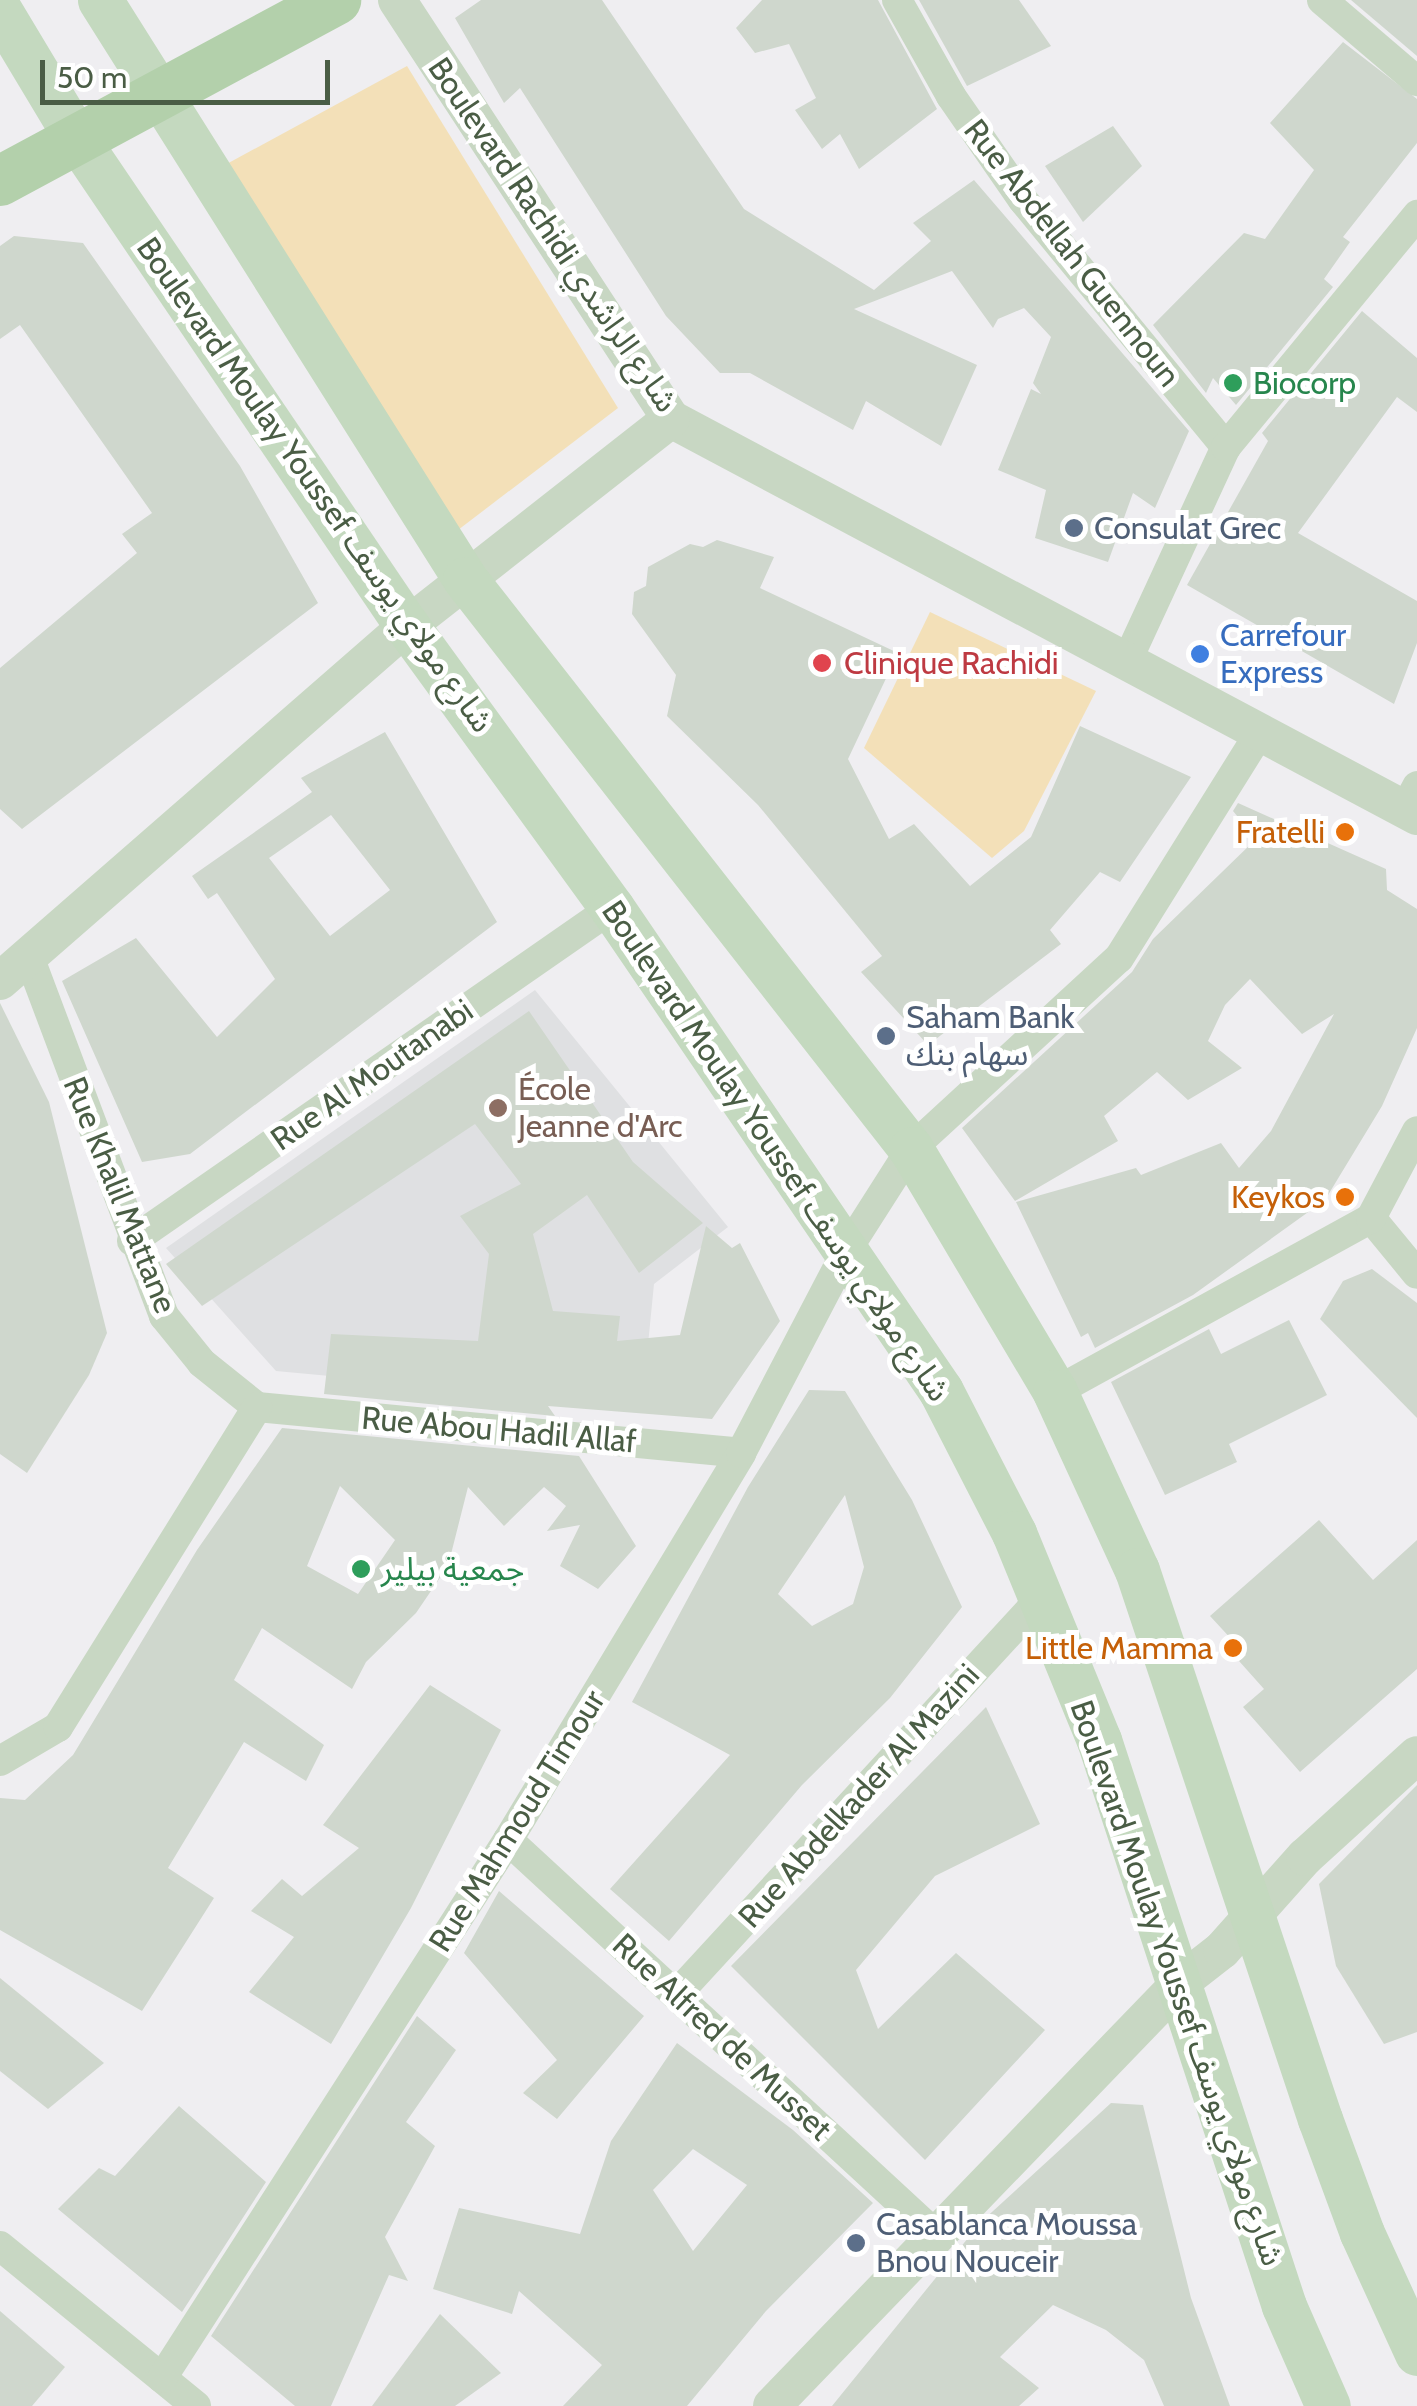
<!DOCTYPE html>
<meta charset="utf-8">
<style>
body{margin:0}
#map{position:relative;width:1417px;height:2406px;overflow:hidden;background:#efeef1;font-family:Cabin,"Noto Sans Arabic",sans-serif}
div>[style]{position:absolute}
.education>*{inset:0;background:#dfe0e2}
.green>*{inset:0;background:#f3e0b8}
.building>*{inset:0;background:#cfd7cd}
.minor>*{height:30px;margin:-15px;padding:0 15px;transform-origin:15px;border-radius:15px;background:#c8d7c3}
.tertiary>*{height:38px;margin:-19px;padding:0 19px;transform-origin:19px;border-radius:19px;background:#c8d7c3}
.secondary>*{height:45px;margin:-22.5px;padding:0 22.5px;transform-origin:22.5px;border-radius:22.5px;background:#c4d9bf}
.primary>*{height:50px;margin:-25px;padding:0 25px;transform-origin:25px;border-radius:25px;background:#b3d0ab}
.dots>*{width:28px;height:28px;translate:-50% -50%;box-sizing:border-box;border:5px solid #fff;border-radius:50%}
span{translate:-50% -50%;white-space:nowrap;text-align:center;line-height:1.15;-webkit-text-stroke:10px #fff;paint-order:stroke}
.street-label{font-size:32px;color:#4a5d45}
.leisure-label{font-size:32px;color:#27864d}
.left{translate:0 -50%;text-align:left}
.service-label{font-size:32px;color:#4e5e75}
.shop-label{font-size:32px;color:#366cbe}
.health-label{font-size:32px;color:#be3a42}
.food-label{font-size:32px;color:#c56008}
.right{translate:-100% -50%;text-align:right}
.education-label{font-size:32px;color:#785e54}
.scale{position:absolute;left:40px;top:60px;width:290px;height:45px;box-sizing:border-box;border:5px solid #4a5d45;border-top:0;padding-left:12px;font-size:30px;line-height:35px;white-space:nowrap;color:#4a5d45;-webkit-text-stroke:8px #fff;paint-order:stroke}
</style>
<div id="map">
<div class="education">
<i style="clip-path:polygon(535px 990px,728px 1227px,654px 1284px,642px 1405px,276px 1371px,166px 1248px)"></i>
</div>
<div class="green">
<i style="clip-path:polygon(407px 66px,618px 408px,458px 530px,223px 166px)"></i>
<i style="clip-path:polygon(930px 612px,1096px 691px,1024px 831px,992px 858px,864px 748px)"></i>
</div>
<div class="building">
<i style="clip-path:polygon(481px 0,602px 0,744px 209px,874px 290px,931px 241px,913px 223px,974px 180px,1189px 431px,1155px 508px,1133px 493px,1108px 562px,1035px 538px,1046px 490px,998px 470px,1031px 389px,1041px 394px,1033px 383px,1051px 337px,1024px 308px,998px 319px,993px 328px,952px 271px,854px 309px,977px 365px,941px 446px,866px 401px,853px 430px,750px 373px,720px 373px,666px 316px,520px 88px,504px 103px,455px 18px)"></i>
<i style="clip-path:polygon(762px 0,878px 0,937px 109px,859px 169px,840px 134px,822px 149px,795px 110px,816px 98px,789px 44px,755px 53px,736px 28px)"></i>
<i style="clip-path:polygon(919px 0,1019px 0,1051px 46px,967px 86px)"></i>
<i style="clip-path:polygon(1351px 0,1417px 0,1417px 56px)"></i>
<i style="clip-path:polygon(1343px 42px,1417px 99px,1417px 143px,1343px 237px,1350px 242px,1324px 279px,1333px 287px,1236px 405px,1213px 378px,1206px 393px,1153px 325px,1244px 233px,1265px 239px,1314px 170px,1270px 123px)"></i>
<i style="clip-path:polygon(1113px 126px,1142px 166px,1083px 222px,1045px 166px)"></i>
<i style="clip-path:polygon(14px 236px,83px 243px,240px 466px,318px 603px,22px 829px,0 809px,0 668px,137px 553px,122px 534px,152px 513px,20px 325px,0 339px,0 246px)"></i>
<i style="clip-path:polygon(1362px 311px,1417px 358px,1417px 412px,1397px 397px,1298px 533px,1417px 601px,1417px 643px,1394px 704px,1187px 585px,1268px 441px,1262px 433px)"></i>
<i style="clip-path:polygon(717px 540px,774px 557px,760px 588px,898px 653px,848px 759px,889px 839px,914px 824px,970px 886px,1031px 837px,1080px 726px,1191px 777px,1120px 882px,1100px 872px,1050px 930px,1061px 944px,928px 1045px,861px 972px,882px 956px,758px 805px,667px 716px,676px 675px,632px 614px,634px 592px,646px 586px,648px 567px,690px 544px,703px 547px)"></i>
<i style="clip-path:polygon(evenodd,385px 732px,497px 922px,190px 1154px,142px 1162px,62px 981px,136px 938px,217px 1037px,275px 979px,217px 893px,208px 899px,192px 876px,312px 792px,301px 778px,385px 732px,331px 815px,390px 890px,330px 936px,269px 858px,331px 815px)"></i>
<i style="clip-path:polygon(1238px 803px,1386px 869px,1387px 890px,1417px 909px,1417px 1028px,1382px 1106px,1325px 1200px,1193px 1295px,1095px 1348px,1088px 1333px,1081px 1337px,1016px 1202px,1136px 1168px,1141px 1175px,1221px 1143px,1239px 1168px,1271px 1131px,1334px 1014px,1302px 1034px,1250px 979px,1225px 1005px,1208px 1041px,1242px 1068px,1188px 1100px,1157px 1072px,1104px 1116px,1118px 1141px,1015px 1201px,962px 1128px,1132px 972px,1153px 939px,1256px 839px,1233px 811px)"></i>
<i style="clip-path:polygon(0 1003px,49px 1102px,107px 1333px,89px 1375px,27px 1473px,0 1454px)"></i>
<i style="clip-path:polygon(529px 1011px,633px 1162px,703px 1223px,639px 1273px,587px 1195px,533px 1234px,553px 1311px,620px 1316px,617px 1341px,680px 1335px,706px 1226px,732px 1248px,740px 1243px,780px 1321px,712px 1419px,548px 1406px,555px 1416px,324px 1394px,331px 1334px,478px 1341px,489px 1254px,460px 1216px,521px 1184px,475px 1124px,202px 1306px,166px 1264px)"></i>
<i style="clip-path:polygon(1372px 1269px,1417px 1303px,1417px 1418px,1320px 1319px,1343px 1281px)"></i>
<i style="clip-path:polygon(1289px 1320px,1327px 1395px,1229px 1444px,1237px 1462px,1165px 1495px,1111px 1382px,1209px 1329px,1221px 1354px)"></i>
<i style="clip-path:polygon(evenodd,809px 1390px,845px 1391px,912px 1500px,962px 1607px,890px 1698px,802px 1785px,669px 1941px,610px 1889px,730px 1755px,632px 1702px,748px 1487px,809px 1390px,845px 1495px,864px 1567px,853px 1604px,812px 1626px,778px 1594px,845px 1495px)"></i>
<i style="clip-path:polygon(evenodd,282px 1428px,579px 1456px,636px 1546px,598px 1589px,560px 1566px,580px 1525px,547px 1531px,566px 1506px,544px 1487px,504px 1526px,468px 1487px,448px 1566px,416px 1613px,366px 1662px,352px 1689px,262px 1628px,234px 1680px,324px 1745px,306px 1781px,244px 1742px,168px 1868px,214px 1898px,142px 2011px,0 1930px,0 1798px,25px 1800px,73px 1755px,197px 1550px,282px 1428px,340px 1486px,395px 1540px,358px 1594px,307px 1566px,340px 1486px)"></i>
<i style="clip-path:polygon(1319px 1520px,1373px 1580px,1417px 1540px,1417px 1669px,1300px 1772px,1243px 1707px,1264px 1689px,1239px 1661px,1246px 1655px,1210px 1616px)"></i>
<i style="clip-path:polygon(430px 1685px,501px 1730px,411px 1908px,331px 2044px,249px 1992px,294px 1937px,251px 1911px,282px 1879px,302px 1896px,359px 1848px,323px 1825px)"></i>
<i style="clip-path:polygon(986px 1707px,1040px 1824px,935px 1876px,856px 1970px,878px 2029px,956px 1953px,1045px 2030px,925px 2160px,731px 1966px)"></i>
<i style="clip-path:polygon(1417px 1785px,1417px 2032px,1384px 2044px,1336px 1966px,1319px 1884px)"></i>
<i style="clip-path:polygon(499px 1891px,644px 2016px,557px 2119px,523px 2093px,557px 2060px,464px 1953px)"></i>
<i style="clip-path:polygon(0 1978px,104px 2063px,48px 2109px,0 2071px)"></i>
<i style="clip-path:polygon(417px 2016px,456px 2050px,406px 2122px,435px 2146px,385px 2237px,408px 2281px,389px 2275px,331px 2406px,295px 2406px,211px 2336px)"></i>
<i style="clip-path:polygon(evenodd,677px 2043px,793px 2130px,873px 2203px,766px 2311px,687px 2406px,563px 2406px,602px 2365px,519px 2291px,512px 2314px,433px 2289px,459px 2208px,580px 2234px,611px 2141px,677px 2043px,693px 2149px,747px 2185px,693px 2251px,653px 2190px,693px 2149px)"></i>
<i style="clip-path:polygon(1111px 2103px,1143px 2105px,1191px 2298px,1230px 2406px,1164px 2406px,1144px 2360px,1106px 2330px,1053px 2305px,1000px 2357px,1039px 2388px,1019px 2406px,832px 2406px,981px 2222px)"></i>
<i style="clip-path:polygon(179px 2106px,266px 2182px,182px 2312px,58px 2209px,99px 2168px,115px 2176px)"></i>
<i style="clip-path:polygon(0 2311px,65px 2367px,32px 2406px,0 2406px)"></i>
<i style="clip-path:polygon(440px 2314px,501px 2373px,455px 2406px,372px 2406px)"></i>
</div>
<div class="minor">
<i style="left:897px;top:0;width:110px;rotate:60.6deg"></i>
<i style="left:951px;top:96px;width:126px;rotate:55.3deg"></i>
<i style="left:1023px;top:200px;width:320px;rotate:50.6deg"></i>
<i style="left:1322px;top:0;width:125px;rotate:40.5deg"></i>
<i style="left:1127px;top:661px;width:236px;rotate:-65.2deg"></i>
<i style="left:1226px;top:447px;width:301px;rotate:-50.5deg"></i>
<i style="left:1405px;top:809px;width:26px;rotate:-62deg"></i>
<i style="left:28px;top:954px;width:387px;rotate:69.4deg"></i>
<i style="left:164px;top:1316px;width:60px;rotate:51deg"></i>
<i style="left:202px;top:1363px;width:70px;rotate:38.7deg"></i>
<i style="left:1371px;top:1218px;width:72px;rotate:50.6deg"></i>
<i style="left:132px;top:1241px;width:584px;rotate:-34.75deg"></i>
<i style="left:1055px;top:1392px;width:361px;rotate:-28.8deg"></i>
<i style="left:1371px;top:1218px;width:98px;rotate:-62.1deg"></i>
<i style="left:257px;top:1407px;width:486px;rotate:5.4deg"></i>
<i style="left:0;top:1761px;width:67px;rotate:-30.4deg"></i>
<i style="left:58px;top:1727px;width:377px;rotate:-58.1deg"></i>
<i style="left:508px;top:1840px;width:582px;rotate:42.7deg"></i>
<i style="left:676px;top:1995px;width:541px;rotate:-47.4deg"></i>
<i style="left:0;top:2246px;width:253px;rotate:39.2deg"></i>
<i style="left:162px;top:2378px;width:640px;rotate:-57.25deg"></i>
<i style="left:508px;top:1840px;width:452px;rotate:-58.9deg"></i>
<i style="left:741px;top:1453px;width:231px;rotate:-62.4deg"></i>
<i style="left:848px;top:1248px;width:117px;rotate:-57.5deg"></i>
<i style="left:911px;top:1149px;width:282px;rotate:-42.6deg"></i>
<i style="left:1119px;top:958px;width:266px;rotate:-58deg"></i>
</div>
<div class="tertiary">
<i style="left:397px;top:0;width:501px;rotate:56.82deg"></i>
<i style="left:671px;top:419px;width:845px;rotate:28.02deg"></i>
<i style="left:0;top:981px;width:540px;rotate:-41.1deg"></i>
<i style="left:407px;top:626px;width:335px;rotate:-38.1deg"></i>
<i style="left:772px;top:2406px;width:589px;rotate:-46.03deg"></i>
<i style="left:1181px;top:1982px;width:52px;rotate:-38deg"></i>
<i style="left:1222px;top:1950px;width:125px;rotate:-48.3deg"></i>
<i style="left:1305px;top:1857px;width:151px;rotate:-42.3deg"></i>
</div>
<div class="secondary">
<i style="left:100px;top:0;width:684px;rotate:57.77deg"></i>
<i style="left:465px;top:579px;width:724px;rotate:51.96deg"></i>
<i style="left:911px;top:1149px;width:282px;rotate:59.3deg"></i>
<i style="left:1055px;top:1392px;width:196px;rotate:65.3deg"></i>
<i style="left:1137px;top:1570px;width:579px;rotate:71.57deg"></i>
<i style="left:1320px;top:2119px;width:121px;rotate:69.8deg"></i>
<i style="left:1362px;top:2233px;width:132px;rotate:65.4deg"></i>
<i style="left:0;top:11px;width:149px;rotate:59deg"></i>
<i style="left:77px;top:139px;width:588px;rotate:55.88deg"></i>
<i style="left:407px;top:626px;width:349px;rotate:54deg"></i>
<i style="left:612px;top:908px;width:584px;rotate:55.74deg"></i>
<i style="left:941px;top:1391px;width:160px;rotate:62.8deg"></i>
<i style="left:1014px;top:1533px;width:224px;rotate:67.7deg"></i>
<i style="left:1099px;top:1740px;width:595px;rotate:71.9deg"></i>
<i style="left:1284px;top:2306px;width:109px;rotate:66.3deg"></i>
</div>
<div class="primary">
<i style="left:0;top:181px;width:382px;rotate:-28.3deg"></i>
</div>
<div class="dots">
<i style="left:1233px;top:383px;background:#2e9e5b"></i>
<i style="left:1074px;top:528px;background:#5c6f8a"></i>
<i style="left:1200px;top:654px;background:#3f7fe0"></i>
<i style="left:822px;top:663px;background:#e0444e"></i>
<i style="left:1345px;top:832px;background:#e8710a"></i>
<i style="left:886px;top:1036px;background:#5c6f8a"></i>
<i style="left:498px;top:1108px;background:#8d6e63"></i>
<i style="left:1345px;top:1197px;background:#e8710a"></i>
<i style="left:361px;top:1569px;background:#2e9e5b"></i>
<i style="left:1233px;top:1648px;background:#e8710a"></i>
<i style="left:856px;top:2243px;background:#5c6f8a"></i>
</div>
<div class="street-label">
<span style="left:553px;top:235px;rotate:56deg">Boulevard Rachidi شارع الراشدي</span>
<span style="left:1072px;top:253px;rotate:52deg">Rue Abdellah Guennoun</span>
<span style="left:315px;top:485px;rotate:55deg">Boulevard Moulay Youssef شارع مولاي يوسف</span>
<span style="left:372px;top:1075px;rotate:-35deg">Rue Al Moutanabi</span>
<span style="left:776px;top:1151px;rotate:56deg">Boulevard Moulay Youssef شارع مولاي يوسف</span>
<span style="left:120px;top:1195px;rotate:68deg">Rue Khalil Mattane</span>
<span style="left:499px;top:1430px;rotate:5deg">Rue Abou Hadil Allaf</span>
<span style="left:859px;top:1796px;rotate:-48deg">Rue Abdelkader Al Mazini</span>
<span style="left:517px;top:1821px;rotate:-58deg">Rue Mahmoud Timour</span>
<span style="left:1177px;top:1983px;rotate:71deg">Boulevard Moulay Youssef شارع مولاي يوسف</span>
<span style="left:722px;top:2037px;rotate:43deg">Rue Alfred de Musset</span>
</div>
<div class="leisure-label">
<span class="left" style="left:1253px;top:383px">Biocorp</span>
<span class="left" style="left:381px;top:1569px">جمعية بيلير</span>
</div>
<div class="service-label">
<span class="left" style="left:1094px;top:528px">Consulat Grec</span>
<span class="left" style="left:906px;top:1036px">Saham Bank<br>سهام بنك</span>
<span class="left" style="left:876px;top:2243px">Casablanca Moussa<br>Bnou Nouceir</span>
</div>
<div class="shop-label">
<span class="left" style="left:1220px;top:654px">Carrefour<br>Express</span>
</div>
<div class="health-label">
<span class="left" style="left:844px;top:663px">Clinique Rachidi</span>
</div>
<div class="food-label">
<span class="right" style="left:1325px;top:832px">Fratelli</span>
<span class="right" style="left:1325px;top:1197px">Keykos</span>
<span class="right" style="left:1213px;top:1648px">Little Mamma</span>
</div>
<div class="education-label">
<span class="left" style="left:518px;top:1108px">École<br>Jeanne d'Arc</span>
</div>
<div class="scale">50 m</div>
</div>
